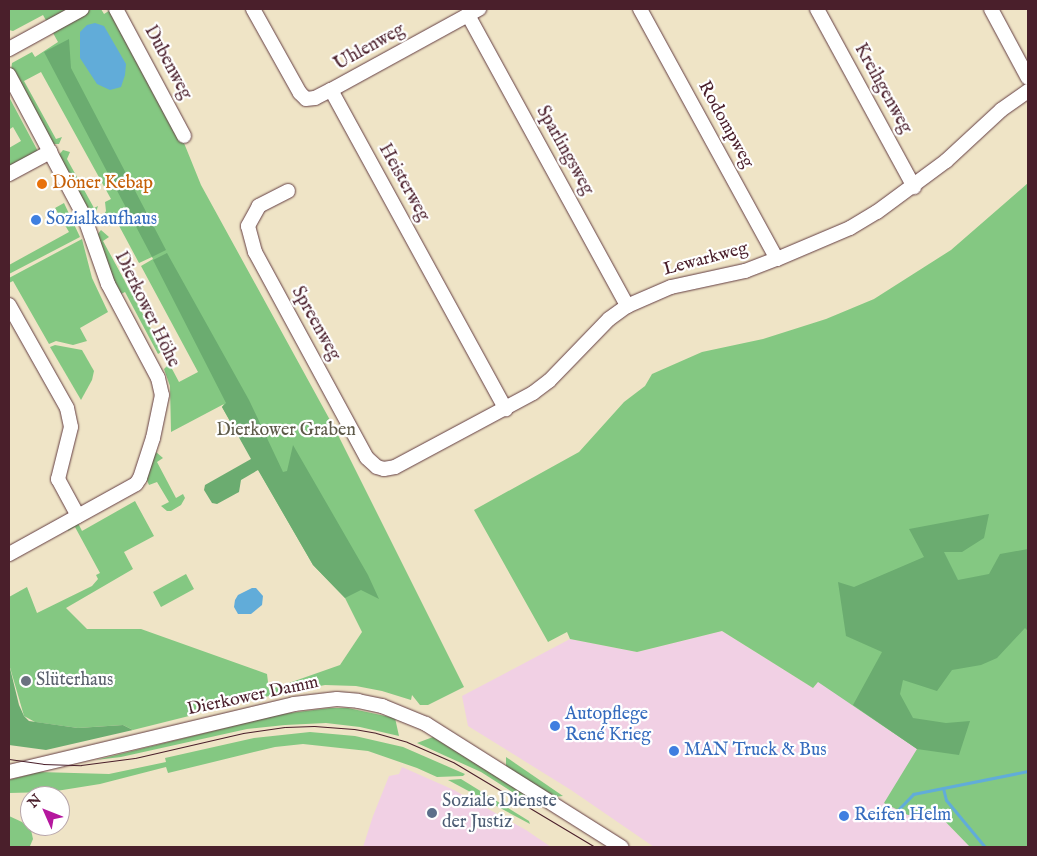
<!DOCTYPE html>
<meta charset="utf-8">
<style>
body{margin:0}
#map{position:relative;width:1037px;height:856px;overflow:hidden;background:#efe4c6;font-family:"IM FELL English",serif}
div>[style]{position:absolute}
.built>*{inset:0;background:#f1d0e4}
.green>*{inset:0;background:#84c882}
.forest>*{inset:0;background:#6bac70}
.water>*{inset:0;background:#61acd9}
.stream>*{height:3px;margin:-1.5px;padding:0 1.5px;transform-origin:1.5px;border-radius:1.5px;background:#61acd9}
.roads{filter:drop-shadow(0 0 1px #633d42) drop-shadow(0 0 1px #633d42)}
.minor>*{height:14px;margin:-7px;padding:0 7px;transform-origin:7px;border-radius:7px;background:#fff}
.tram>*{height:1px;margin:-0.5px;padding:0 0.5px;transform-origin:0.5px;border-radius:0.5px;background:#4a1f2b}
.dots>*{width:14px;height:14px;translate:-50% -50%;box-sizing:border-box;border:2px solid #fff;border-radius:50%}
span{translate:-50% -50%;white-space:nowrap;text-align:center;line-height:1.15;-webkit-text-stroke:4.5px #fff;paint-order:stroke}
.street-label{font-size:18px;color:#4a1f2b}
.food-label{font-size:18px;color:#c56008}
.left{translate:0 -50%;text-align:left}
.shop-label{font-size:18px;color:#366cbe}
.park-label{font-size:18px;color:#5e5a49}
.worship-label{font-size:18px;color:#5b616d}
.service-label{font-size:18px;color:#4e5e75}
.frame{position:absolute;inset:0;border:10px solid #4a1f2b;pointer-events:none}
.north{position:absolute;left:20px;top:786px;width:50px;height:50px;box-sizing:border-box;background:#fff;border:1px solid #b7a5aa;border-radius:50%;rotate:314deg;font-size:14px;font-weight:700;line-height:20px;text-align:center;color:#4a1f2b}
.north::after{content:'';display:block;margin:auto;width:18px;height:22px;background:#b5179e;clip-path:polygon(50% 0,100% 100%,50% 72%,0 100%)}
</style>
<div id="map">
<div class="built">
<i style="clip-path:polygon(722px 631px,813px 688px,818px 681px,917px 749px,908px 815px,937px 813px,970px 847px,654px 847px,571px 790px,468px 726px,462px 696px,570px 639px,637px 652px)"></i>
<i style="clip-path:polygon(402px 767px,454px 790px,526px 830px,551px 847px,363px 847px,373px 816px,389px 776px,399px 774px)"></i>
</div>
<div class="green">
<i style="clip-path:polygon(9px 9px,101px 9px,104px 14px,112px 9px,114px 11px,184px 143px,201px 185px,336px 431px,464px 687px,428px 705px,420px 705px,412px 695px,411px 700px,382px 691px,356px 686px,325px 685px,269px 696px,133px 730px,123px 725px,78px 728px,35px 722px,24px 716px,9px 664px,9px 597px,27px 587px,37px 613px,92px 586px,98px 579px,96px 575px,100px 573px,75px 527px,68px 531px,67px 528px,78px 523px,82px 531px,135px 501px,154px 536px,124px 552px,133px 569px,66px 608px,87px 629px,141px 629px,267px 674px,269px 690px,340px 665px,362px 632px,345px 598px,313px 565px,222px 407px,224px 404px,171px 432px,170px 386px,164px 369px,170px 363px,177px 364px,171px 367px,179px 382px,198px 372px,141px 266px,153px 259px,152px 257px,139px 263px,117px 222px,110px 226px,93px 221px,102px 218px,106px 211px,105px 202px,111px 199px,41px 72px,24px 81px,56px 139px,62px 137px,59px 144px,53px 144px,11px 71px,12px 63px,32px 52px,35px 57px,58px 42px,43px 15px,13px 31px,9px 30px)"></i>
<i style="clip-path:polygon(9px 97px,41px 157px,9px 174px,9px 148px,21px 141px,13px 127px,10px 129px,9px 127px)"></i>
<i style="clip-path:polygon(63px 150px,70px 152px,67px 159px,94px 208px,98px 206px,96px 212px,92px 214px,89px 213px,58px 156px)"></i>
<i style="clip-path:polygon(1028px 183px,1028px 847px,970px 847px,937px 813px,908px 815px,884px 803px,917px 749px,818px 682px,813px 688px,722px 631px,637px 652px,570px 639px,567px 632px,548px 642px,474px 510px,579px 452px,624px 402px,645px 386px,652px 374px,702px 352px,763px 339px,826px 319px,874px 299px,951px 250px)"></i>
<i style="clip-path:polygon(64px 203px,80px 237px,9px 274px,9px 265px,69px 232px,55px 208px)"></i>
<i style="clip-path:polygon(101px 230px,109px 237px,103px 241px,163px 351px,158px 354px,125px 292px,119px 295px,97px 235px)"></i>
<i style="clip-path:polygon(82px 239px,92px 278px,108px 312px,80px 328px,87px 341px,73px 345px,56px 341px,49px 344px,13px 281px,9px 283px,9px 278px)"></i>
<i style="clip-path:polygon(55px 345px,82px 350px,94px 371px,92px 380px,81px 400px,50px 347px)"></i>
<i style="clip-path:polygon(156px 452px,163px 458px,157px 462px,176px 498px,183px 494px,185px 498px,181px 505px,171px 511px,167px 511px,161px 506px,169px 502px,157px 482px,149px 485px,145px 476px)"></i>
<i style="clip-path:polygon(186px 574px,194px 589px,161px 607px,153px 592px)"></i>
<i style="clip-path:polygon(330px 708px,348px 708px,395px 718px,399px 736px,360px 727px,326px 723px,285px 725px,247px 729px,121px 757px,96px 760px,281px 714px)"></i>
<i style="clip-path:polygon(310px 732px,355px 736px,403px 747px,465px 774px,463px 776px,437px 777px,417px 768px,368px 751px,303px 744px,275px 747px,168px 773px,166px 767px,100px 784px,50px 792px,9px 793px,9px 780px,39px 772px,109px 774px,166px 762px,165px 758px,254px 738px)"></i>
<i style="clip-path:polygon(433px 737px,530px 797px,534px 806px,481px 772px,417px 743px)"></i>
<i style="clip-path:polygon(506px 757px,563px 796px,553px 797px,506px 768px)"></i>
<i style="clip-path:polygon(461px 779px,529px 821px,530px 824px,448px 780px)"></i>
<i style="clip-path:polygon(9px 816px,22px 822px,31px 830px,33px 839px,30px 846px,9px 847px)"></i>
</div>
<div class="forest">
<i style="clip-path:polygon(69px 39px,71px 68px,166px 250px,152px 257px,44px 52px)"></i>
<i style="clip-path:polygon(167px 253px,249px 400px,283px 472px,287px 471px,293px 445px,368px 575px,379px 599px,361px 590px,345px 598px,313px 565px,258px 470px,241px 480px,239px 492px,217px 504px,212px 503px,204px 490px,205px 485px,251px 459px,222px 407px,226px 403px,153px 260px)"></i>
<i style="clip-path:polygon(989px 514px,984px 538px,962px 552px,944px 552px,958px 580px,989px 574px,1000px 554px,1028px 549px,1028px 631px,1025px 628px,997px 658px,981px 665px,952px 670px,937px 691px,903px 680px,900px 694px,913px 718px,946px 723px,970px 721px,959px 755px,917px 749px,853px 705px,882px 652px,846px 636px,838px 582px,854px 587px,924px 557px,909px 529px)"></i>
<i style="clip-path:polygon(9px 664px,19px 705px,24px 716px,29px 721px,78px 728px,123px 725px,133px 730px,46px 750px,9px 745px)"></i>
</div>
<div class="water">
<i style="clip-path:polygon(95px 23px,104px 26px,126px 64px,125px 75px,121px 87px,110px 90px,97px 84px,80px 58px,80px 32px,87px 25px)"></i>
<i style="clip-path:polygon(252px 588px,256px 588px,263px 596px,262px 605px,251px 614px,238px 614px,234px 607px,235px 600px,238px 595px)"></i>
</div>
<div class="stream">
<i style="left:943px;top:788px;width:12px;rotate:76deg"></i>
<i style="left:946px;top:800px;width:61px;rotate:50.3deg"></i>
<i style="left:894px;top:814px;width:28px;rotate:-46deg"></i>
<i style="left:913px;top:794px;width:117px;rotate:-11.3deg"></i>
</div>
<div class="roads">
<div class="minor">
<i style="left:116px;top:9px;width:144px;rotate:61.8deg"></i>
<i style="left:253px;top:9px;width:96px;rotate:60.8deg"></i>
<i style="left:300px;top:93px;width:8px;rotate:45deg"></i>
<i style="left:306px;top:99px;width:9px;rotate:-6deg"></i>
<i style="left:315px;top:98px;width:18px;rotate:-27deg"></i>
<i style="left:331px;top:90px;width:364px;rotate:61.3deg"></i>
<i style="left:640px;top:9px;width:285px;rotate:61.3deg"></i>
<i style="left:817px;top:9px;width:203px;rotate:61.4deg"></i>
<i style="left:991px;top:9px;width:78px;rotate:61.8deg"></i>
<i style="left:468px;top:15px;width:332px;rotate:61.3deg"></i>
<i style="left:9px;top:49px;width:83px;rotate:-28.7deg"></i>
<i style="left:9px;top:75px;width:160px;rotate:62deg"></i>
<i style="left:84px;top:216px;width:72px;rotate:70.6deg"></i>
<i style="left:108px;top:284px;width:106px;rotate:62deg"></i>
<i style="left:158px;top:378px;width:17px;rotate:77deg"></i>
<i style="left:162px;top:395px;width:44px;rotate:101.8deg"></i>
<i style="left:153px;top:438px;width:42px;rotate:108deg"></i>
<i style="left:140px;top:478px;width:7px;rotate:124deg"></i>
<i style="left:136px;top:484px;width:145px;rotate:151.1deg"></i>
<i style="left:331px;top:90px;width:169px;rotate:-28.7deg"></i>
<i style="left:9px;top:174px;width:47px;rotate:-28.2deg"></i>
<i style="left:288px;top:191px;width:33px;rotate:153deg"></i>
<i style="left:259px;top:206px;width:23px;rotate:119deg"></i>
<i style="left:248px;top:226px;width:27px;rotate:75deg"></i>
<i style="left:255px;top:252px;width:234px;rotate:61.5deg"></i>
<i style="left:367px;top:458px;width:13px;rotate:42deg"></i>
<i style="left:377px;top:467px;width:7px;rotate:16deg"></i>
<i style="left:384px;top:469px;width:11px;rotate:-10deg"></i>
<i style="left:395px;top:467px;width:157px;rotate:-28.2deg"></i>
<i style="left:533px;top:393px;width:20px;rotate:-37deg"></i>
<i style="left:549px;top:381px;width:86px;rotate:-45.9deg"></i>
<i style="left:609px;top:319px;width:22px;rotate:-36deg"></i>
<i style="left:627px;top:306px;width:48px;rotate:-23.4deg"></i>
<i style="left:671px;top:287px;width:76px;rotate:-12.2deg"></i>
<i style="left:745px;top:271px;width:34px;rotate:-21deg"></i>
<i style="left:777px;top:259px;width:79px;rotate:-23deg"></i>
<i style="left:850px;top:228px;width:31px;rotate:-31deg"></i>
<i style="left:877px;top:212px;width:86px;rotate:-36.5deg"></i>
<i style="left:946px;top:161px;width:75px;rotate:-42.8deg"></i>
<i style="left:1001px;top:110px;width:33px;rotate:-35deg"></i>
<i style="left:9px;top:305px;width:118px;rotate:60.6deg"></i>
<i style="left:67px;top:408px;width:19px;rotate:78deg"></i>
<i style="left:71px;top:427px;width:54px;rotate:104deg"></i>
<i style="left:58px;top:479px;width:42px;rotate:61.6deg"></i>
<i style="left:9px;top:772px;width:293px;rotate:-13.4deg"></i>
<i style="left:294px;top:704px;width:43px;rotate:-6.6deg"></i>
<i style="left:337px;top:699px;width:21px;rotate:5deg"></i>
<i style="left:358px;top:701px;width:25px;rotate:12deg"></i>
<i style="left:382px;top:706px;width:48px;rotate:22.2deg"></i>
<i style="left:426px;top:724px;width:231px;rotate:32.2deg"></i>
</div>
</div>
<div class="tram">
<i style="left:9px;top:759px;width:34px;rotate:8deg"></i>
<i style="left:43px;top:764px;width:38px;rotate:2deg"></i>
<i style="left:81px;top:765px;width:54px;rotate:-7.4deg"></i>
<i style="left:135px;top:758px;width:111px;rotate:-13deg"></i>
<i style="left:243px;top:733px;width:42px;rotate:-8.1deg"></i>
<i style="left:285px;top:727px;width:29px;rotate:-2deg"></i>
<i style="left:314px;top:726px;width:40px;rotate:4.3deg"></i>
<i style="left:354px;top:729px;width:22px;rotate:10deg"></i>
<i style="left:376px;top:733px;width:32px;rotate:16deg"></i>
<i style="left:407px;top:742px;width:50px;rotate:23.5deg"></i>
<i style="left:453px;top:762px;width:165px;rotate:30.9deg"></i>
</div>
<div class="dots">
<i style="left:42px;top:184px;background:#e8710a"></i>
<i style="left:36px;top:220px;background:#3f7fe0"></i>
<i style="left:26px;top:681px;background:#6b7280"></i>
<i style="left:555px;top:726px;background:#3f7fe0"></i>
<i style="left:674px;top:751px;background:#3f7fe0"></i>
<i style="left:432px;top:813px;background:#5c6f8a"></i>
<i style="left:844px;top:816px;background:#3f7fe0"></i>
</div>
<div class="street-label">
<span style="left:370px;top:48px;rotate:-29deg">Uhlenweg</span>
<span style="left:167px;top:63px;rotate:62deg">Dubenweg</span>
<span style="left:882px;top:89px;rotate:61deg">Kreihgenweg</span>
<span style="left:725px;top:125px;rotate:61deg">Rodompweg</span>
<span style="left:564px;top:151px;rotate:61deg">Sparlingsweg</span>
<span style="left:403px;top:183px;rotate:61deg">Heisterweg</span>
<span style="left:706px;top:260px;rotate:-15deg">Lewarkweg</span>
<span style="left:146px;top:310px;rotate:64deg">Dierkower Höhe</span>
<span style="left:315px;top:324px;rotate:61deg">Spreenweg</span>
<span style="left:253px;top:697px;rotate:-12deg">Dierkower Damm</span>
</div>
<div class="food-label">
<span class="left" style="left:52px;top:184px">Döner Kebap</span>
</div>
<div class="shop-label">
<span class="left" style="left:46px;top:220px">Sozialkaufhaus</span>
<span class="left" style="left:565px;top:726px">Autopflege<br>René Krieg</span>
<span class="left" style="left:684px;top:751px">MAN Truck &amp; Bus</span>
<span class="left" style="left:854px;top:816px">Reifen Helm</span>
</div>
<div class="park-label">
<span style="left:286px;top:431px">Dierkower Graben</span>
</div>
<div class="worship-label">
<span class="left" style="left:36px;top:681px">Slüterhaus</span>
</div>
<div class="service-label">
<span class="left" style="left:442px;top:813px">Soziale Dienste<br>der Justiz</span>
</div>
<div class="frame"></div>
<div class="north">N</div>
</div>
